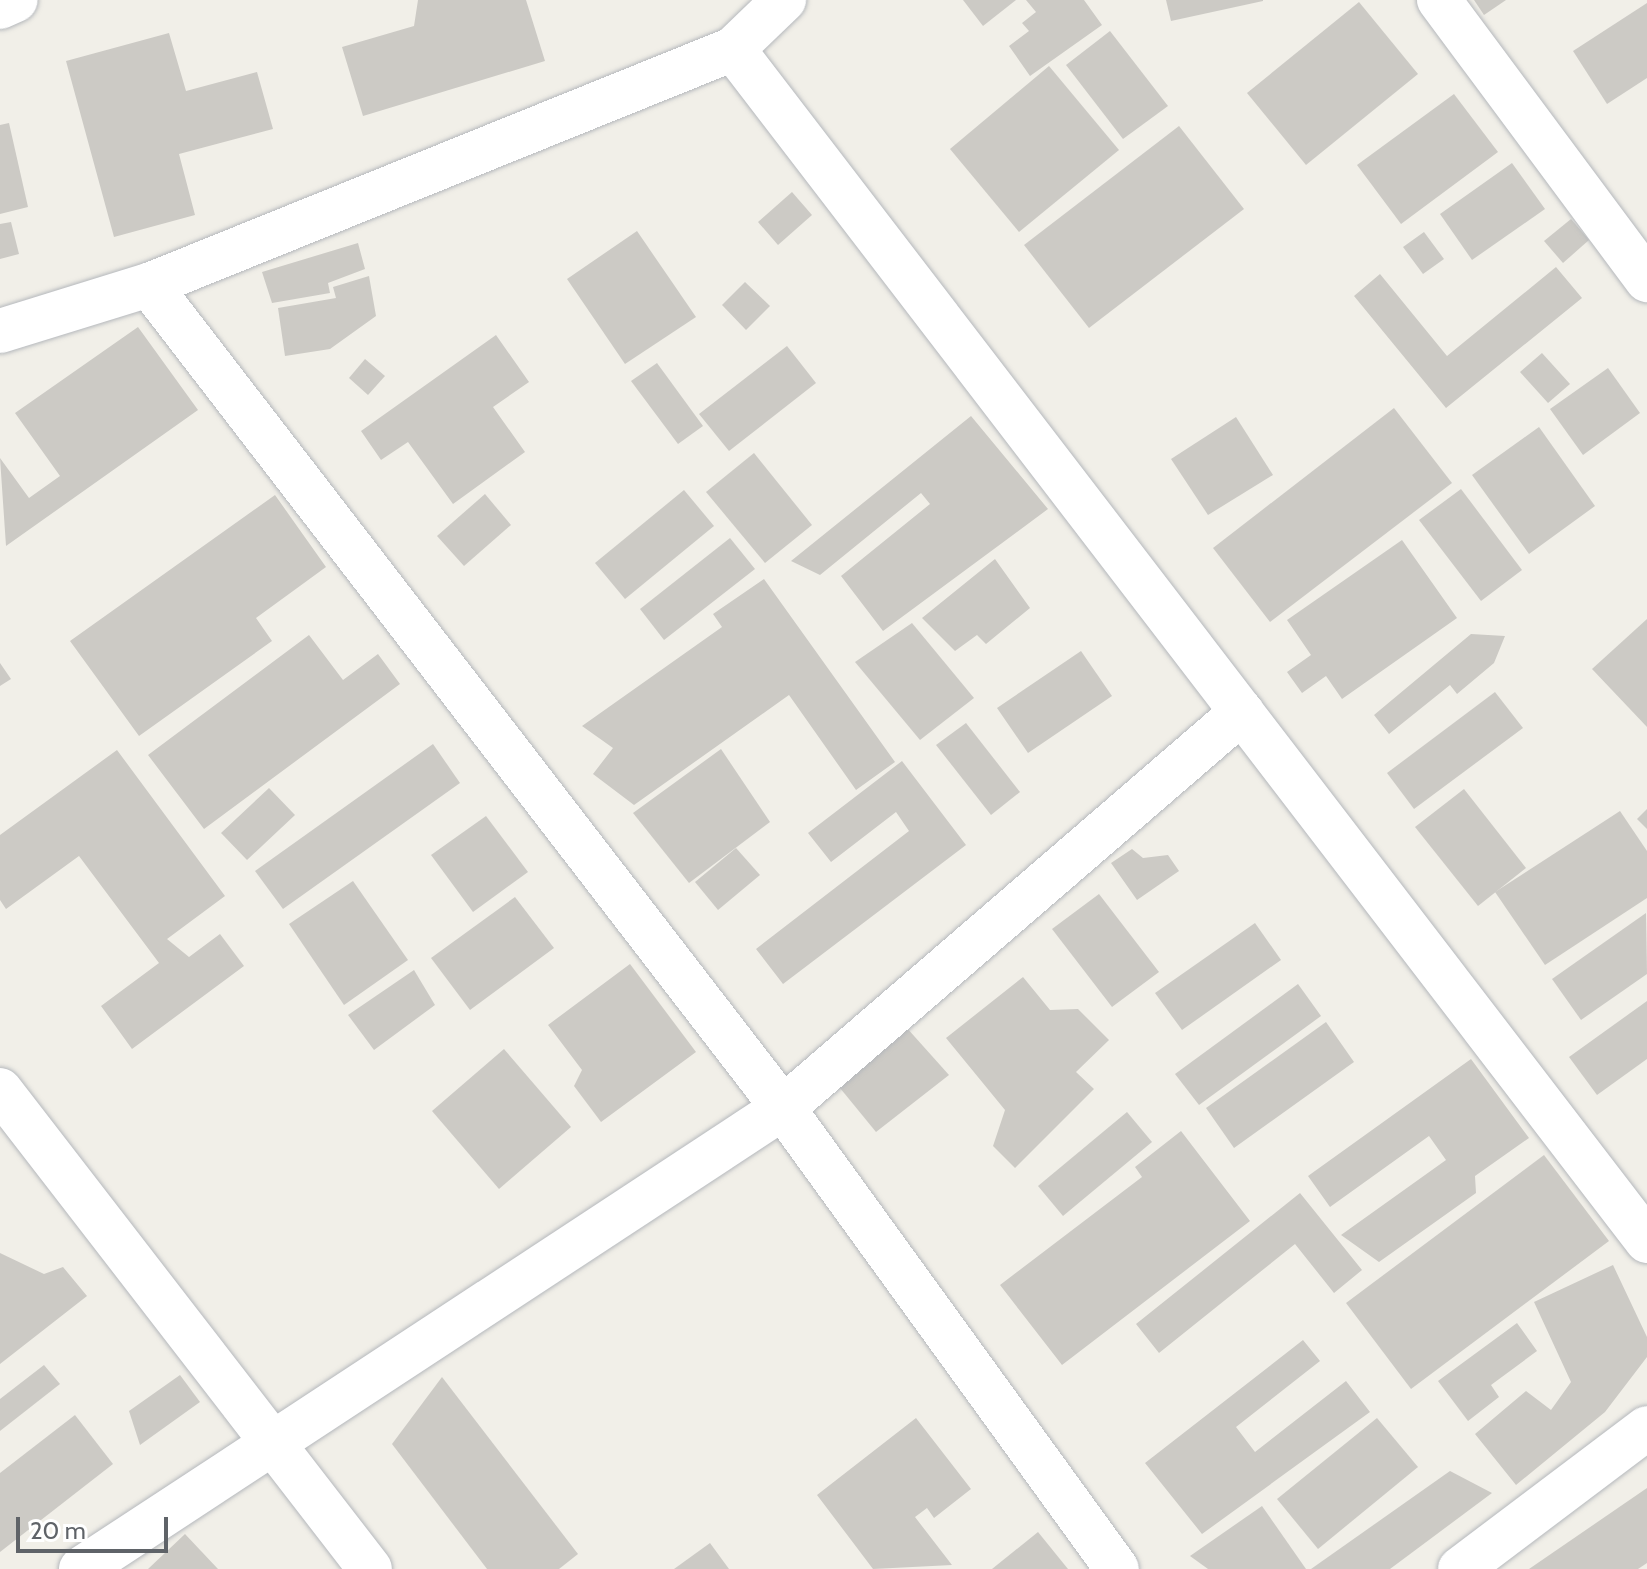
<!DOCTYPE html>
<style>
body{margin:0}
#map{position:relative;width:1647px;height:1569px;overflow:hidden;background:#f1efe8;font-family:Cabin,sans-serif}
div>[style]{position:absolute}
.building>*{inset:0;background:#cccac5}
.roads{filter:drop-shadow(0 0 2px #b5b8bc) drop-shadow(0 0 2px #b5b8bc)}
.street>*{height:44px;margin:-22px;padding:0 22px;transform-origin:22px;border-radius:22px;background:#fff}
span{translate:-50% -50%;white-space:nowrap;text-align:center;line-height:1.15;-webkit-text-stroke:6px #fff;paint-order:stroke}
.scale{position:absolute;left:16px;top:1517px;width:152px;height:36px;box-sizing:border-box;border:4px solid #5f6368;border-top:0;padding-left:10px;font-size:24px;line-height:28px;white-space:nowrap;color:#5f6368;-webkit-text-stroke:6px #fff;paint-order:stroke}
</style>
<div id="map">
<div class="building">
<i style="clip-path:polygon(418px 0,526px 0,545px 61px,363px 116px,342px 47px,414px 26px)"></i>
<i style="clip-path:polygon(963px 0,1016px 0,983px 26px)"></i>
<i style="clip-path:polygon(1026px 0,1084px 0,1102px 25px,1030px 76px,1009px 46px,1029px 31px,1022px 23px,1036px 12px)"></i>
<i style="clip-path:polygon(1166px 0,1263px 0,1263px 1px,1171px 21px)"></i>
<i style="clip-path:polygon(1474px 0,1506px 0,1484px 15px)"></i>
<i style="clip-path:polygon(1359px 2px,1418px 74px,1306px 165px,1247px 93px)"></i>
<i style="clip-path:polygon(1647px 3px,1647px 78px,1607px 104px,1573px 51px)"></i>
<i style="clip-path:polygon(1110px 31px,1168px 106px,1123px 139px,1066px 65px)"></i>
<i style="clip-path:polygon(169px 33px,186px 91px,257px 72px,273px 129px,179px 154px,195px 215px,114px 237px,66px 61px)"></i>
<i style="clip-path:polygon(1049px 66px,1119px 150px,1019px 232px,950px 149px)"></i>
<i style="clip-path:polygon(1454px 94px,1498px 152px,1401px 224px,1357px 165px)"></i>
<i style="clip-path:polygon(9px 123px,28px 207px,0 214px,0 125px)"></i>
<i style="clip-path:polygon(1179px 126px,1244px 209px,1089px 328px,1024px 245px)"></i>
<i style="clip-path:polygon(1512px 163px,1545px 209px,1472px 260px,1440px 214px)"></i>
<i style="clip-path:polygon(792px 192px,812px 215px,778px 245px,758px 222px)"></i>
<i style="clip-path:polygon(1571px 219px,1589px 240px,1563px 263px,1544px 241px)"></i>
<i style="clip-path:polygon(11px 222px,19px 254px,0 259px,0 224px)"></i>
<i style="clip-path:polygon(637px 231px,696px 317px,625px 364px,567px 279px)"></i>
<i style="clip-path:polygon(1424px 232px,1444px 259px,1423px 274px,1403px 247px)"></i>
<i style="clip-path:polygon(358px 243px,365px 269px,328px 283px,330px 293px,272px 303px,262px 272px)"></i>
<i style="clip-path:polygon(1556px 267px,1582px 298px,1446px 408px,1354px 296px,1380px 274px,1447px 356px)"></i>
<i style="clip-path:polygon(369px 276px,376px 316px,330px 349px,285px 356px,278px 308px,336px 298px,333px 287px)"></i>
<i style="clip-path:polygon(745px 282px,770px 306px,746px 330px,722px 305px)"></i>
<i style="clip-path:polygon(138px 327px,198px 410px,6px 546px,0 458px,29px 498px,60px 476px,15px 413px)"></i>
<i style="clip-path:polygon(496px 335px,529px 382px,493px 407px,525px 452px,453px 504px,408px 442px,381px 460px,361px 431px)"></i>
<i style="clip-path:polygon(787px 346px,816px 383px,729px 451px,699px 414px)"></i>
<i style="clip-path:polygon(1542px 353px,1570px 384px,1548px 403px,1520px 372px)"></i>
<i style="clip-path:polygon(365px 359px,385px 376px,368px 395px,349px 378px)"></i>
<i style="clip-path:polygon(657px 363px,703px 426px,678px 444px,631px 381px)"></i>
<i style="clip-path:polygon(1608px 368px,1640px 413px,1583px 455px,1550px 409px)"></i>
<i style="clip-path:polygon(1394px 408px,1452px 483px,1270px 622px,1213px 548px)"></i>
<i style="clip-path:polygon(971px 416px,1048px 509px,883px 631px,841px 576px,930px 504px,921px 493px,820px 575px,791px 561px)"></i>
<i style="clip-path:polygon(1236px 417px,1273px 475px,1208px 515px,1171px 459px)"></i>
<i style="clip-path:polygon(1539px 427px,1595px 506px,1529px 554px,1472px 475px)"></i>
<i style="clip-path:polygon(754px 453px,812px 525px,765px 563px,706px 492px)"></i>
<i style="clip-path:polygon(1461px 489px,1522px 570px,1481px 601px,1419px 520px)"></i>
<i style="clip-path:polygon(684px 490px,714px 526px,625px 599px,595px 563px)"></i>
<i style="clip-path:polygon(485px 494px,511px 525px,464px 566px,437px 536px)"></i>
<i style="clip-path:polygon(275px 495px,326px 567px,256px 618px,272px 641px,139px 736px,70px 641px)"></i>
<i style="clip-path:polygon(730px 538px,755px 569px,664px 640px,640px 609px)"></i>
<i style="clip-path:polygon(1402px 540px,1457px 618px,1342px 699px,1326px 676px,1302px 693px,1287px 672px,1311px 655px,1287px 620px)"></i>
<i style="clip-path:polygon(995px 559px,1030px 608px,986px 644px,977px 635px,955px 651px,922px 618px)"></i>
<i style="clip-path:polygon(764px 579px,895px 762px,856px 790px,789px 695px,634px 805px,593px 774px,613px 748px,582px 726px,722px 627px,713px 614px)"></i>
<i style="clip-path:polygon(1647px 619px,1647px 727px,1592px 669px)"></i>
<i style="clip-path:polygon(912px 623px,974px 698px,920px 740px,855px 662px)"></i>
<i style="clip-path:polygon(1471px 634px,1505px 636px,1494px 663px,1457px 694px,1450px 685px,1389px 734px,1374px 715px)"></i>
<i style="clip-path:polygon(309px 635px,343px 680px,378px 654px,400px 684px,204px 829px,148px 755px)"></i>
<i style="clip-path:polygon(1081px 651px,1112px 696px,1028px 753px,997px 708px)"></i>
<i style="clip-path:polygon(0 663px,11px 679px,0 686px)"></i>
<i style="clip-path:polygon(1495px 692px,1523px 728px,1414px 809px,1387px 773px)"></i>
<i style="clip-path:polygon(966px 723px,1020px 792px,991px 815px,936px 745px)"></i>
<i style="clip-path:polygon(433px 744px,460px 783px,283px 909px,255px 871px)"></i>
<i style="clip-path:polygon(721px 749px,770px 822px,689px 883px,633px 813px)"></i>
<i style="clip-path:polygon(117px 750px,225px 896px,167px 939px,189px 957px,220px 934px,244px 966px,132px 1049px,101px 1006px,159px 963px,79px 856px,6px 909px,0 900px,0 835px)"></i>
<i style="clip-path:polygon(902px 761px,966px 845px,783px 984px,756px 949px,909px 831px,896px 812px,831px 862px,808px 833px)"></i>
<i style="clip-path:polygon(269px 788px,295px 815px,247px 860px,221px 833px)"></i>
<i style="clip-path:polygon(1464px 789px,1526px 868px,1478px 906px,1415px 827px)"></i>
<i style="clip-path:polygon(1647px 809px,1647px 829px,1637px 819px)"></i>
<i style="clip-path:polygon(1620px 811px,1647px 851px,1647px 898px,1545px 965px,1495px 892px)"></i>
<i style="clip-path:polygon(486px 816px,528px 872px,473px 912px,431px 855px)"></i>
<i style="clip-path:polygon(736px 848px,760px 875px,718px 910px,695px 882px)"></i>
<i style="clip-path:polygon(1132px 849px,1143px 858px,1168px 855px,1179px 871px,1137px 900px,1111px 863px)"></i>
<i style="clip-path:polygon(353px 881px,408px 960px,344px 1005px,289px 924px)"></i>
<i style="clip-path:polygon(1099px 894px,1159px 972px,1112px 1007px,1052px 929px)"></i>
<i style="clip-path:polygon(515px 897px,554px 948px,470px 1010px,431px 958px)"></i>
<i style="clip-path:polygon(1646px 913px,1647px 974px,1581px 1020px,1552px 979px)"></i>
<i style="clip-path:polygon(1255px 923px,1281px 960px,1182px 1030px,1155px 993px)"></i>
<i style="clip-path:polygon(630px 964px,696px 1052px,601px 1122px,574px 1086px,582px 1070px,548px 1025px)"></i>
<i style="clip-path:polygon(414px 970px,435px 1005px,374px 1050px,348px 1015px)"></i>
<i style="clip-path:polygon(1023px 977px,1050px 1010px,1078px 1009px,1109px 1040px,1076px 1072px,1094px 1089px,1015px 1168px,993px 1146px,1005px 1110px,946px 1038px)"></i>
<i style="clip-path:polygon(1298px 984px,1321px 1016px,1199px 1105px,1175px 1074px)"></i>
<i style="clip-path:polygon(1647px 1001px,1647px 1059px,1597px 1095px,1569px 1057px)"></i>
<i style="clip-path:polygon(1326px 1022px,1354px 1062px,1234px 1148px,1206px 1108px)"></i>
<i style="clip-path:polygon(906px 1027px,949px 1075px,876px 1132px,840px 1088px)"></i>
<i style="clip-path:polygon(504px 1049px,571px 1127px,499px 1189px,432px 1111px)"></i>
<i style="clip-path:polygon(1471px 1059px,1529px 1138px,1475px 1176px,1476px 1193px,1379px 1262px,1341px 1235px,1446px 1160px,1429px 1136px,1330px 1207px,1308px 1176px)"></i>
<i style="clip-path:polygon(1127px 1112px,1152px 1142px,1063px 1216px,1038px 1186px)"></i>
<i style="clip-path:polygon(1181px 1131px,1250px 1221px,1062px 1365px,1000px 1285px,1142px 1177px,1135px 1167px)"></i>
<i style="clip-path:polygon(1544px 1155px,1609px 1241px,1411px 1389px,1346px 1303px)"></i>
<i style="clip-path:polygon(1300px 1193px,1362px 1270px,1334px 1293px,1295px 1244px,1159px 1353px,1136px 1324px)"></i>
<i style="clip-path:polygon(0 1253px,44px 1274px,63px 1267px,87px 1296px,0 1364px)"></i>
<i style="clip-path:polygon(1613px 1265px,1647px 1337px,1647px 1357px,1605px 1412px,1516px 1485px,1475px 1434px,1526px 1391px,1551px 1410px,1571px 1382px,1534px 1302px)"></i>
<i style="clip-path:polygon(1517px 1323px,1537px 1351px,1491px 1385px,1499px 1397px,1468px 1421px,1438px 1381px)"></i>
<i style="clip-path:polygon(1303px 1340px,1320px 1361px,1236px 1427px,1255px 1452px,1346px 1381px,1370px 1412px,1202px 1534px,1145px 1463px)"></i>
<i style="clip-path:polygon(44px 1365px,60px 1384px,0 1431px,0 1399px)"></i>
<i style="clip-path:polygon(180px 1375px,200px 1402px,140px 1445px,129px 1411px)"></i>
<i style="clip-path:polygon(442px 1377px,578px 1554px,559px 1569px,487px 1569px,392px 1444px)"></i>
<i style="clip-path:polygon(75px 1415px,113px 1464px,0 1552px,0 1473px)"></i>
<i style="clip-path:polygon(916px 1418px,971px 1489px,934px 1518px,927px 1508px,915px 1517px,952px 1565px,873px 1569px,817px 1495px)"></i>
<i style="clip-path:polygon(1377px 1418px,1418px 1467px,1318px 1549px,1277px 1499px)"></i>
<i style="clip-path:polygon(1450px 1471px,1492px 1493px,1390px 1569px,1311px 1569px)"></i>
<i style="clip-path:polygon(1647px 1488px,1647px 1563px,1638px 1569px,1529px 1569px)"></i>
<i style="clip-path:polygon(1262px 1506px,1306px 1569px,1208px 1569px,1190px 1556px)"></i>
<i style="clip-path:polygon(1038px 1532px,1068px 1569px,992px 1569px)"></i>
<i style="clip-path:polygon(185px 1534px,218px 1569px,148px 1569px)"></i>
<i style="clip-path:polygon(710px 1543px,729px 1569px,674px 1569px)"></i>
</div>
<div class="roads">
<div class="street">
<i style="left:1439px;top:0;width:349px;rotate:53.4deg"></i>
<i style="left:0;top:7px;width:17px;rotate:-24deg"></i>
<i style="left:733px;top:49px;width:1502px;rotate:52.52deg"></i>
<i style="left:149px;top:285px;width:1039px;rotate:52.39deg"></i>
<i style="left:783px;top:1108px;width:569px;rotate:54.08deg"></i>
<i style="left:0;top:331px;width:156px;rotate:-17.2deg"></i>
<i style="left:149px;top:285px;width:630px;rotate:-22deg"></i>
<i style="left:733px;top:49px;width:71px;rotate:-43.9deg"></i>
<i style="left:0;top:1090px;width:605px;rotate:52.32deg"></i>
<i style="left:81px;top:1569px;width:840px;rotate:-33.29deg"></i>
<i style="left:783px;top:1108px;width:606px;rotate:-40.79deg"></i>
<i style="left:1460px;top:1569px;width:234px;rotate:-37deg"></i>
</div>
</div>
<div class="scale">20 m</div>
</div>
